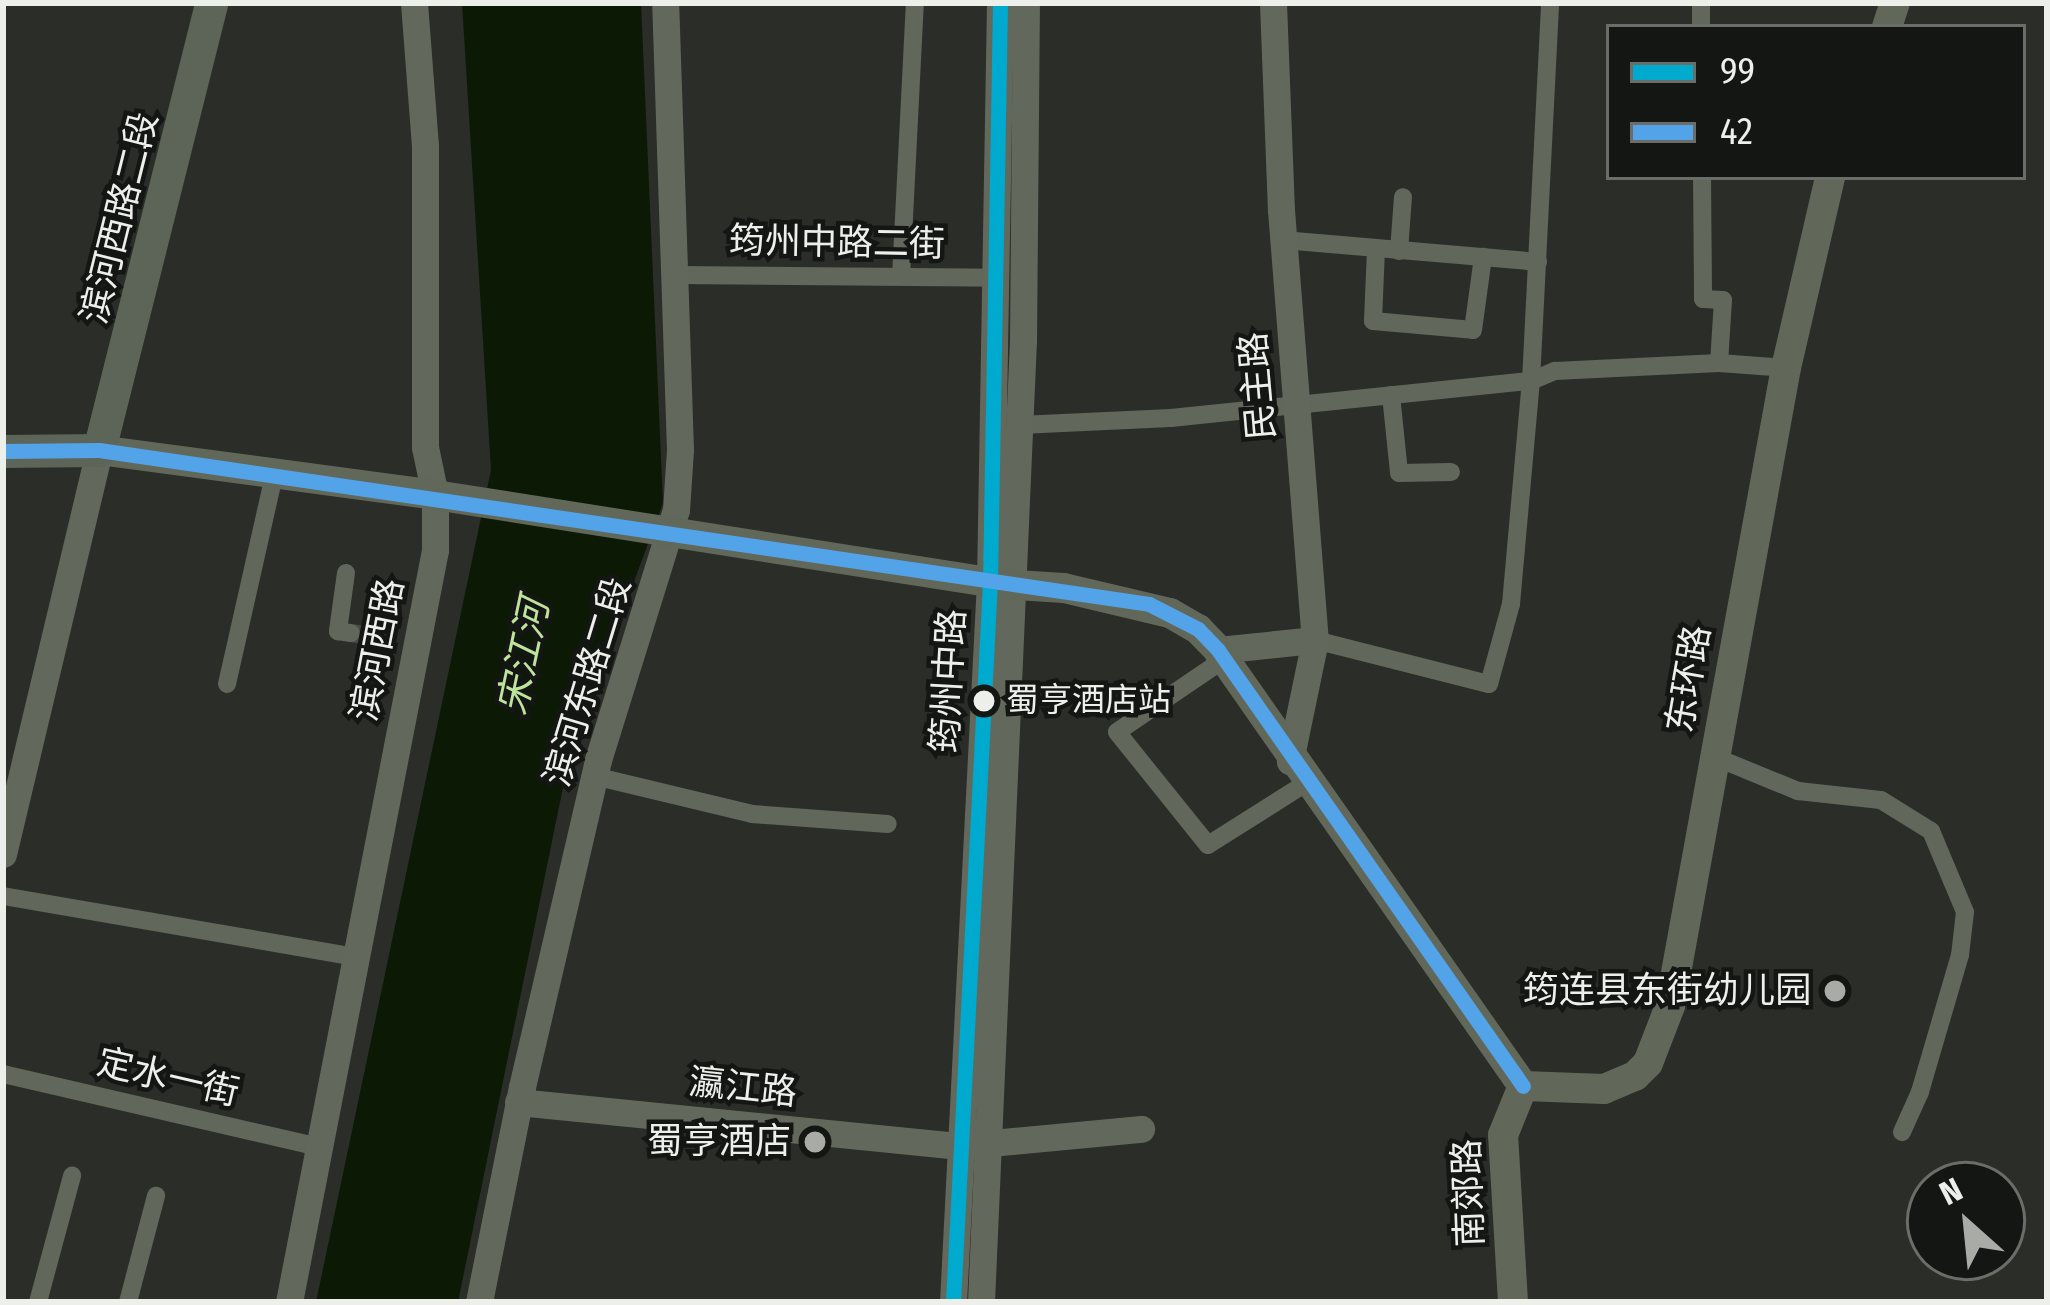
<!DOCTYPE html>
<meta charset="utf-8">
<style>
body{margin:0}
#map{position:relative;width:2050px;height:1305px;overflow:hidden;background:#2b2d29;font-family:"Fira Sans Condensed","Noto Sans SC",sans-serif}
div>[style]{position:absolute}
.water>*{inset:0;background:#0c1904}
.street-tunnel>*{height:18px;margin-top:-9px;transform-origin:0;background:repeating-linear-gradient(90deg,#484a46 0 18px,transparent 0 27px)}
.street>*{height:18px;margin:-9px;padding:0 9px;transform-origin:9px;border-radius:9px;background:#61675b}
.secondary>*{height:27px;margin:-13.5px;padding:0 13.5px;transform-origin:13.5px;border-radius:13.5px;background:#62695c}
.primary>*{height:30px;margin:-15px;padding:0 15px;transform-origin:15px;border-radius:15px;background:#61685a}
.highway>*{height:33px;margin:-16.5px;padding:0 16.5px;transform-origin:16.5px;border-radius:16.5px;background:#5d6458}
.bus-1>*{height:15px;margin:-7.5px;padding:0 7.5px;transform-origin:7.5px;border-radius:7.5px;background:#00a9ce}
.bus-2>*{height:15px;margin:-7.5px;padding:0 7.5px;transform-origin:7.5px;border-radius:7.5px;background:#53a3e8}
.dots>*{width:33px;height:33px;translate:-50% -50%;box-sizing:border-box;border:6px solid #141613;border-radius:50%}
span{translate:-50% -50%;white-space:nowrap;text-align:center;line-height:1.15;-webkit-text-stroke:9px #141613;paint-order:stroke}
.bus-label{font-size:33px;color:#edefeb}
.left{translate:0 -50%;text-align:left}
.street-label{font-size:36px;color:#edefeb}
.poi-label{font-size:36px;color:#edefeb}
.right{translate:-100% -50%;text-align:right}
.water-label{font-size:39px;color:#bee39b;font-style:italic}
.frame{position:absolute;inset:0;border:6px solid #edefeb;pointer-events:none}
.legend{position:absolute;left:1606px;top:24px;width:420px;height:156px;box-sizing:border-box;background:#141613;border:3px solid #6b6d69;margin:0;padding:15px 21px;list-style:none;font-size:36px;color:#edefeb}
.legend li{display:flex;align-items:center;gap:24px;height:60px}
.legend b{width:60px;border:3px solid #6b6d69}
.north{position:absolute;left:1906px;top:1161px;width:120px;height:120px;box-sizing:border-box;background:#141613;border:3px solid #6b6d69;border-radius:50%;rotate:333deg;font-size:33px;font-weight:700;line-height:48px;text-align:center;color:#edefeb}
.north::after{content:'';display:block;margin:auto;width:42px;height:54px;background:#a9aba7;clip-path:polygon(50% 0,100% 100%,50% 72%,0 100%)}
</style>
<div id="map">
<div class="water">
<i style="clip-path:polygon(462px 3px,641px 3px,663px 503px,569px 758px,458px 1302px,316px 1302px,491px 470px)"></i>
</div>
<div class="street-tunnel">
<i style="left:351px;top:633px;width:53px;rotate:8.7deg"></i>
</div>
<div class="street">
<i style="left:1701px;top:3px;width:24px;rotate:90deg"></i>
<i style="left:1702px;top:177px;width:122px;rotate:89.5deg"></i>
<i style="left:1703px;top:299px;width:20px;rotate:3deg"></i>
<i style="left:1723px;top:300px;width:63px;rotate:93.6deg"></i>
<i style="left:1283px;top:240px;width:256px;rotate:4.9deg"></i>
<i style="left:1376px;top:249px;width:72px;rotate:92.4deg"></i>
<i style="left:1373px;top:321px;width:100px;rotate:5.1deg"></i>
<i style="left:1473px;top:330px;width:74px;rotate:-82.2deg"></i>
<i style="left:1399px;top:251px;width:54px;rotate:-85.8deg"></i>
<i style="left:676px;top:275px;width:322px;rotate:0.5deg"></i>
<i style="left:901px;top:277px;width:274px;rotate:-87.1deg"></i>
<i style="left:1391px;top:395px;width:78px;rotate:84.1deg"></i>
<i style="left:1399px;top:473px;width:52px;rotate:-1.1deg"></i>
<i style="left:1020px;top:425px;width:151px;rotate:-2.7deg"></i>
<i style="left:1171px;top:418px;width:362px;rotate:-5.9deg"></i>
<i style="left:1531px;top:381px;width:26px;rotate:-23deg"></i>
<i style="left:1555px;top:371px;width:164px;rotate:-2.8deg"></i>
<i style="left:1719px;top:363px;width:67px;rotate:4.3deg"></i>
<i style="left:346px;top:573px;width:59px;rotate:97.9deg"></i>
<i style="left:338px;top:631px;width:13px;rotate:9deg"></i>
<i style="left:1315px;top:640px;width:179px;rotate:14.2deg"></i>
<i style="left:1489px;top:684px;width:83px;rotate:-74.6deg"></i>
<i style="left:1511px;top:604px;width:224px;rotate:-84.9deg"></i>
<i style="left:1531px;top:381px;width:378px;rotate:-87.1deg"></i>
<i style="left:1218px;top:650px;width:16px;rotate:104deg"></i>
<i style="left:1214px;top:666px;width:117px;rotate:145.8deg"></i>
<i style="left:1117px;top:732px;width:145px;rotate:51.2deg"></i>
<i style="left:1208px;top:845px;width:116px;rotate:-32.3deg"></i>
<i style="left:227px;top:684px;width:213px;rotate:-77.3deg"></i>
<i style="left:1715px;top:757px;width:90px;rotate:22.3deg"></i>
<i style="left:1798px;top:791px;width:83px;rotate:6.2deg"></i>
<i style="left:1881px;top:800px;width:59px;rotate:31.8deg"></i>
<i style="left:1931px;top:831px;width:88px;rotate:67.2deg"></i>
<i style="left:1965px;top:912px;width:43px;rotate:96.6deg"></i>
<i style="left:1960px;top:955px;width:143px;rotate:106.3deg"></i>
<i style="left:1920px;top:1092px;width:44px;rotate:114.2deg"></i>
<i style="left:594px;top:776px;width:163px;rotate:13.5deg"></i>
<i style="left:752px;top:814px;width:136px;rotate:4.2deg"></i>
<i style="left:3px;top:896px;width:357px;rotate:9.8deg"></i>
<i style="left:3px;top:1074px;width:324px;rotate:13deg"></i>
<i style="left:38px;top:1302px;width:131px;rotate:-74.9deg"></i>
<i style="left:128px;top:1302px;width:110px;rotate:-75.2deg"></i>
</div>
<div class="secondary">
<i style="left:1273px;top:3px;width:207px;rotate:87.8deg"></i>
<i style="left:1281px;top:210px;width:431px;rotate:85.5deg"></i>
<i style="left:1315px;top:640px;width:124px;rotate:101.7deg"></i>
<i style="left:1218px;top:650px;width:98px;rotate:-5.9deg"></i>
<i style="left:3px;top:854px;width:415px;rotate:-76.6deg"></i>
<i style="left:518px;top:1102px;width:444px;rotate:5.7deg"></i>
<i style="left:960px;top:1146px;width:182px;rotate:-5.4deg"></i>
<i style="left:289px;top:1302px;width:766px;rotate:-79.01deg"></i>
<i style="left:435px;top:550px;width:55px;rotate:-90deg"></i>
<i style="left:435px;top:495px;width:49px;rotate:-101.8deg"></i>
<i style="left:425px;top:447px;width:301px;rotate:-90deg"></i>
<i style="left:425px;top:146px;width:143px;rotate:-94.4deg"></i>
<i style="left:479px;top:1302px;width:219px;rotate:-78.7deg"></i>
<i style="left:522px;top:1087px;width:336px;rotate:-76.9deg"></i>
<i style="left:598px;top:760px;width:262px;rotate:-72.7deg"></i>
<i style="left:676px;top:510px;width:60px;rotate:-86.2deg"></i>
<i style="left:680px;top:450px;width:447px;rotate:-91.9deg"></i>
<i style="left:953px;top:1302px;width:721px;rotate:-87.06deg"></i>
<i style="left:990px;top:582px;width:579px;rotate:-89.01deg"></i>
<i style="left:981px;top:1302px;width:962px;rotate:-87.5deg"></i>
<i style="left:1023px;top:341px;width:338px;rotate:-89.5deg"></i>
</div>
<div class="primary">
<i style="left:1887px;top:27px;width:25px;rotate:-72deg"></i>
<i style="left:99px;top:450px;width:339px;rotate:7.6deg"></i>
<i style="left:435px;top:495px;width:573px;rotate:8.94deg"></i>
<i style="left:1001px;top:584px;width:63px;rotate:3.6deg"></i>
<i style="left:1064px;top:588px;width:109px;rotate:13.3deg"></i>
<i style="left:1170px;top:613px;width:32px;rotate:30deg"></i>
<i style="left:1198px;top:629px;width:29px;rotate:46deg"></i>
<i style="left:1218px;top:650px;width:532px;rotate:55.03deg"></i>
<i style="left:1523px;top:1086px;width:81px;rotate:2.1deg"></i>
<i style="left:1604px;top:1089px;width:34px;rotate:-23deg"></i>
<i style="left:1635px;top:1076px;width:18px;rotate:-45deg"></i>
<i style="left:1648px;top:1063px;width:61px;rotate:-68.9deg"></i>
<i style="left:1670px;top:1006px;width:648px;rotate:-79.7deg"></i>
<i style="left:1786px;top:368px;width:196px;rotate:-77deg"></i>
<i style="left:1513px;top:1302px;width:167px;rotate:-93.4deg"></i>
<i style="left:1503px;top:1135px;width:53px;rotate:-67.8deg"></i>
</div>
<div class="highway">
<i style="left:3px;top:451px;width:96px;rotate:-0.6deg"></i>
<i style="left:99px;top:450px;width:461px;rotate:-75.9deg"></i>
</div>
<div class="bus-1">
<i style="left:953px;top:1302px;width:721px;rotate:-87.06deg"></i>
<i style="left:990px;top:582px;width:579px;rotate:-89.01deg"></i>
</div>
<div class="bus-2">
<i style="left:3px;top:451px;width:96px;rotate:-0.6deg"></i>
<i style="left:99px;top:450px;width:1061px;rotate:8.34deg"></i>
<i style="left:1149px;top:604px;width:55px;rotate:27deg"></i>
<i style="left:1198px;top:629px;width:29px;rotate:46deg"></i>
<i style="left:1218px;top:650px;width:532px;rotate:55.03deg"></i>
</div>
<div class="dots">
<i style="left:984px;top:701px;background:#edefeb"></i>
<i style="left:1835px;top:991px;background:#a9aba7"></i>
<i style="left:815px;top:1142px;background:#a9aba7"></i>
</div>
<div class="bus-label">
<span class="left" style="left:1006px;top:701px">蜀亨酒店站</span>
</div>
<div class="street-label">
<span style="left:120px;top:218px;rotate:-76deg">滨河西路二段</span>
<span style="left:837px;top:243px;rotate:1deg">筠州中路二街</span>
<span style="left:1258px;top:386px;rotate:-95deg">民主路</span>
<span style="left:378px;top:650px;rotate:-79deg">滨河西路</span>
<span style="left:1689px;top:679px;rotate:-80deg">东环路</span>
<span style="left:949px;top:681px;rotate:-87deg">筠州中路</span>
<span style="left:588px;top:682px;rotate:-73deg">滨河东路二段</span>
<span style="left:168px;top:1078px;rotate:13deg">定水一街</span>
<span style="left:743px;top:1088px;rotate:6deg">瀛江路</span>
<span style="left:1469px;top:1193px;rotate:-92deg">南郊路</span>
</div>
<div class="poi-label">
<span class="right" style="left:1811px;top:991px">筠连县东街幼儿园</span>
<span class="right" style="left:791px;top:1142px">蜀亨酒店</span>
</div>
<div class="water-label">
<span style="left:524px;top:657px;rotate:-78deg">宋江河</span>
</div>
<div class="frame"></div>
<ul class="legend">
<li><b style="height:15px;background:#00a9ce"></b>99</li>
<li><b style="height:15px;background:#53a3e8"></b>42</li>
</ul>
<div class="north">N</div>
</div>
